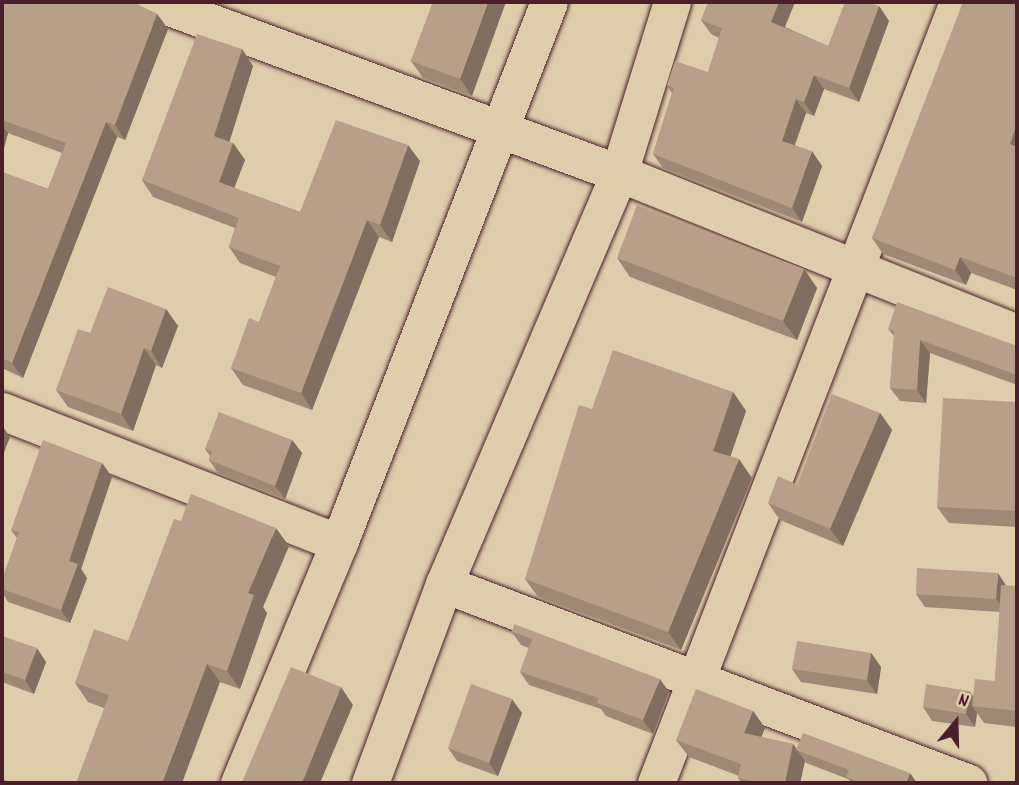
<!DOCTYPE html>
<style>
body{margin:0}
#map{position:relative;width:1019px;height:785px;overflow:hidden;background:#decdaa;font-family:Dekko,sans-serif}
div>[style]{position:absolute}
.roads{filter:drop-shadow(0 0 2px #4a1f2b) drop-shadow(0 0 2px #4a1f2b)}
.minor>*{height:37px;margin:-18.5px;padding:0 18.5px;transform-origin:18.5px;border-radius:18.5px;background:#decdaa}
.wall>*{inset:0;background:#9d8976}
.shaded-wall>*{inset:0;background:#806f60}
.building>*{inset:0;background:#b79f89}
span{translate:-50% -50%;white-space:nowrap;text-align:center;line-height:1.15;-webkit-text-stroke:5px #decdaa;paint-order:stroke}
.frame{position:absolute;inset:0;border:4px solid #4a1f2b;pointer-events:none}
.north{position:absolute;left:921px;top:687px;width:70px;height:70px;-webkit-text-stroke:5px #decdaa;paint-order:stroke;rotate:19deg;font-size:19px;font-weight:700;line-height:28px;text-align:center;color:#4a1f2b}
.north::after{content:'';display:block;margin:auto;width:24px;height:32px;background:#4a1f2b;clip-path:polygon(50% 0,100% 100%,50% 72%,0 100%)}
</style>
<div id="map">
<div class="roads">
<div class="minor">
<i style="left:156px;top:2px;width:494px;rotate:20.3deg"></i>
<i style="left:619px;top:173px;width:429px;rotate:21.9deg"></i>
<i style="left:2px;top:411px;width:362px;rotate:21.4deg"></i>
<i style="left:444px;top:584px;width:561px;rotate:20.76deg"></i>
<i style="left:239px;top:783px;width:260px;rotate:-67.4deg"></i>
<i style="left:339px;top:543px;width:580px;rotate:-68.79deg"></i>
<i style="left:370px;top:783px;width:212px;rotate:-69.6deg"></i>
<i style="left:444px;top:584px;width:447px;rotate:-66.9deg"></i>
<i style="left:619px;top:173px;width:179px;rotate:-72.8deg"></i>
<i style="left:656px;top:783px;width:837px;rotate:-68.86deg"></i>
</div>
</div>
<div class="wall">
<i style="clip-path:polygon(2px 2px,53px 4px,53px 2px,138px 2px,138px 5px,157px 14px,168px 29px,125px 140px,117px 137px,23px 378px,2px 368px,2px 172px,48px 189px,62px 153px,8px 133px,2px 155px)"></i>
<i style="clip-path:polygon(433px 2px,472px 96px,423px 78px,411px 61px)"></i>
<i style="clip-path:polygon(795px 2px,785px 27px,828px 46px,879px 6px,889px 21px,859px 102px,824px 89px,814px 116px,806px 113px,795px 145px,822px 166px,802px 222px,663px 168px,653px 154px,672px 93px,667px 85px,708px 72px,719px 38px,711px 34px,701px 20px)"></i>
<i style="clip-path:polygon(1017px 2px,1017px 290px,971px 273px,966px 285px,883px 254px,872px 238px)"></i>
<i style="clip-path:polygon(242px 49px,253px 66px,229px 142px,233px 143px,245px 160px,234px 188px,300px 212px,420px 161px,392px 242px,379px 237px,312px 410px,243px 385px,231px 368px,259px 322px,276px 277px,240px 263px,229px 247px,235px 228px,153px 197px,142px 180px)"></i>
<i style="clip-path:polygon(617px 258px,804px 269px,817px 288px,797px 340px,630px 277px)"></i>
<i style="clip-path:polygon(166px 309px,178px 326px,162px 368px,156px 365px,133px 431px,68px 407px,56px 390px,90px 333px)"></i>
<i style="clip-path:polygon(888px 329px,1017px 346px,1017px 385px,930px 353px,926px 403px,900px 401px,890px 388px,894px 336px)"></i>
<i style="clip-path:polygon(733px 392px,746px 411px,730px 457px,752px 478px,681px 650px,538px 597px,525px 579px,592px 409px)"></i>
<i style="clip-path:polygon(1017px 402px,1017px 527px,949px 523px,937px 507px)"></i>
<i style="clip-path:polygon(880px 413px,892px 430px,843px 546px,780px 520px,768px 503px,797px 485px)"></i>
<i style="clip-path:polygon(292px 440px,302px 453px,285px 499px,218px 473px,209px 460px,210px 456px,205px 449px)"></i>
<i style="clip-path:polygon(102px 463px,112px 477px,81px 569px,87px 578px,70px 623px,8px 602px,2px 592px,2px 580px,17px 538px,11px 530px)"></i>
<i style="clip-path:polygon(181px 521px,289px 546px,263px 607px,267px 613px,240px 689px,220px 682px,104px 708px,88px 702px,75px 683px,128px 641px)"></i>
<i style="clip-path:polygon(1006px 586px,1017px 586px,1017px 727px,984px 723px,977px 713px,975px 727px,932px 721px,923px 707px,969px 691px,973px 697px,995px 681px,1000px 612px,925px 607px,916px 594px)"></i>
<i style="clip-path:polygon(512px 632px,669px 692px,653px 734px,606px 716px,601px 709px,529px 685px,520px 672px,529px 648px,521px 645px)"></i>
<i style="clip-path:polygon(2px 636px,46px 662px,34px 694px,2px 682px)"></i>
<i style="clip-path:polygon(871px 653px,881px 667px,877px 694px,801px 682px,792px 669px)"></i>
<i style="clip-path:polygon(753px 711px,765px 728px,761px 737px,793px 744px,797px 749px,917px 783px,851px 783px,848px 779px,806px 763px,805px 761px,800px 783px,742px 783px,738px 778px,739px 776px,689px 757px,676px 740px)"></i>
<i style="clip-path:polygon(522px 713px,498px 776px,457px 761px,448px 748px)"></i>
</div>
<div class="shaded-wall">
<i style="clip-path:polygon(488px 2px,506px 2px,472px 96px,460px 79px)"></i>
<i style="clip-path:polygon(779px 2px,795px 2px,781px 36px,771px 22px)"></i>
<i style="clip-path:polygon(879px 6px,889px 21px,859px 102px,849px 88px)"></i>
<i style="clip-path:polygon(157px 14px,168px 29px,125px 140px,115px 125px)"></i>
<i style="clip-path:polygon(242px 49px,253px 66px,226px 153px,214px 136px)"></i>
<i style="clip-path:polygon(814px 75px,824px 89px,814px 116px,804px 102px)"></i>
<i style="clip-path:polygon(796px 99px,806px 113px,791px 155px,782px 141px)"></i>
<i style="clip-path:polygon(106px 122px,117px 137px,23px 378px,12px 363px)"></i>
<i style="clip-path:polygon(1017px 124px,1017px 155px,1010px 144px)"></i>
<i style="clip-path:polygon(2px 125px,8px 133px,2px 155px)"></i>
<i style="clip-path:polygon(233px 143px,245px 160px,230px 199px,219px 182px)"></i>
<i style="clip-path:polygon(408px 145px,420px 161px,392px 242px,380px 225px)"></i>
<i style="clip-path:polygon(812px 151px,822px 166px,802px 222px,792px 208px)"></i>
<i style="clip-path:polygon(367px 220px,379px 237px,312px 410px,301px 393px)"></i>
<i style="clip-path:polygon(960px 257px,971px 273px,966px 285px,955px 270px)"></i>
<i style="clip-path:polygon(804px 269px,817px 288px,797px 340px,783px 321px)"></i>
<i style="clip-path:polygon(166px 309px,178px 326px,162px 368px,151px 351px)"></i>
<i style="clip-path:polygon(920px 340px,930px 353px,926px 403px,917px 390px)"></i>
<i style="clip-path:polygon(144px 348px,156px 365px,133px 431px,121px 414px)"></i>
<i style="clip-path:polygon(733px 392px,746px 411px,726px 469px,713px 451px)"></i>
<i style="clip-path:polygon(880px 413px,892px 430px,843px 546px,830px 529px)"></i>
<i style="clip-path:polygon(2px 425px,10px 437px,2px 458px)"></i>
<i style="clip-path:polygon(292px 440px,302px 453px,285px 499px,275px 486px)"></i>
<i style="clip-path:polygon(739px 459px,752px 478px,681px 650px,668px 632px)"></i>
<i style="clip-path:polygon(102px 463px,112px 477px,81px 569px,87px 578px,70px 623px,61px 610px,69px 561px)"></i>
<i style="clip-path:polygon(276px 528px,289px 546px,263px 607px,267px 613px,240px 689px,227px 671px,248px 593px)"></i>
<i style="clip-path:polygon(998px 573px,1007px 587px,1006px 613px,996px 599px)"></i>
<i style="clip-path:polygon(37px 648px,46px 662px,34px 694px,25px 680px)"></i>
<i style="clip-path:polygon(871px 653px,881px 667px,877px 694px,867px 680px)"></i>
<i style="clip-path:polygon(207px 664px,220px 682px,182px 783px,162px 783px)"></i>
<i style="clip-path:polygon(660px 679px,669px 692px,653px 734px,643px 720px)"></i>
<i style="clip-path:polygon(341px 687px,353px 705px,320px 783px,301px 783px)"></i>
<i style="clip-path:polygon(969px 691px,979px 704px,972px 706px,977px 713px,975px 727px,966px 714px)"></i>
<i style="clip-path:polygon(512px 699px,522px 713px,498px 776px,489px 763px)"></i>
<i style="clip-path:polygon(753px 711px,765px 728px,756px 751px,744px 733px)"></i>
<i style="clip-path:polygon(793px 744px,805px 761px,800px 783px,785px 783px)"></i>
<i style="clip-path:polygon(910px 773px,917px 783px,906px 783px)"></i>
</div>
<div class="building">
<i style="clip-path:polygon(2px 2px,47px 2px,53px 4px,53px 2px,132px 2px,157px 14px,115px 125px,106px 122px,12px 363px,2px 358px,2px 172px,48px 189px,66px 143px,2px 120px)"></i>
<i style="clip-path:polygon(433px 2px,488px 2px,460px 79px,411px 61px)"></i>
<i style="clip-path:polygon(708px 2px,779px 2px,771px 22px,828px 46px,845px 2px,867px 2px,879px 6px,849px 88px,814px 75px,804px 102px,796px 99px,782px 141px,812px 151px,792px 208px,653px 154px,674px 88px,667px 85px,675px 61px,708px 72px,722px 28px,701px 20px)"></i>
<i style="clip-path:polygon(963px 2px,1017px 2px,1017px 124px,1010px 144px,1017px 147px,1017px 278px,960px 257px,955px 270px,872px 238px)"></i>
<i style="clip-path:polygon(197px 34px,242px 49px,214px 136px,233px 143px,219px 182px,300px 212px,336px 120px,408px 145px,380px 225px,367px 220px,301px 393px,231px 368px,249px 318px,259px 322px,280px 266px,229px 247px,239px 218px,142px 180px)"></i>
<i style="clip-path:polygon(637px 205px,804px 269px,783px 321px,617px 258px)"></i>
<i style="clip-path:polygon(108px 287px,166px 309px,151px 351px,144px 348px,121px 414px,56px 390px,78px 329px,90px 333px)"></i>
<i style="clip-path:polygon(897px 302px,1017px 346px,1017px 375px,920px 340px,917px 390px,890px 388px,894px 331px,888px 329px)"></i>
<i style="clip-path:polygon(613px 350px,733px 392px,713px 451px,739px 459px,668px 632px,525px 579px,579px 405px,592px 409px)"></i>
<i style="clip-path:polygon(832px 394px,880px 413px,830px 529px,768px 503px,778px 476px,797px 485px)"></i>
<i style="clip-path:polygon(943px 398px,1017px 402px,1017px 511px,937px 507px)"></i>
<i style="clip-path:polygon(219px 412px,292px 440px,275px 486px,209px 460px,212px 451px,205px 449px)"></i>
<i style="clip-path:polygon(43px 440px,102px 463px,69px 561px,78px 564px,61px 610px,2px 589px,2px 580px,19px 532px,11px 530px)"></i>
<i style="clip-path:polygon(191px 494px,276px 528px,248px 593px,254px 595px,227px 671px,207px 664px,162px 783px,76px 783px,109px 695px,75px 683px,94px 629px,128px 641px,174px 519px,181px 521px)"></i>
<i style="clip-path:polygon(917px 568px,998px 573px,996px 599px,916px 594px)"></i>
<i style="clip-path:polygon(1001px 585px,1017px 586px,1017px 711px,972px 706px,975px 679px,995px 681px)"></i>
<i style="clip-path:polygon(514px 624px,660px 679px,643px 720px,597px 703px,599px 698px,520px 672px,532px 639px,512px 632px)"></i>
<i style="clip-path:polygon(2px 636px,37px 648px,25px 680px,2px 672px)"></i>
<i style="clip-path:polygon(797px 641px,871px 653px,867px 680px,792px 669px)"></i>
<i style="clip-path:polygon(291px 667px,341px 687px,302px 783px,242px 782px)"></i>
<i style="clip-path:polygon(471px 684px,512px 699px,489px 763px,448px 748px)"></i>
<i style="clip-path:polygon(926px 684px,969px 691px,966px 714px,923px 707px)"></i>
<i style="clip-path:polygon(696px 689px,753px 711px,744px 733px,793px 744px,785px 783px,762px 783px,738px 778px,741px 764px,676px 740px)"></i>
<i style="clip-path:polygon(803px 733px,910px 773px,906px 783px,862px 783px,846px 777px,849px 770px,796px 750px)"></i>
<i style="clip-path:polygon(2px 779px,15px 783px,2px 783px)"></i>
</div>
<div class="frame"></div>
<div class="north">N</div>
</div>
